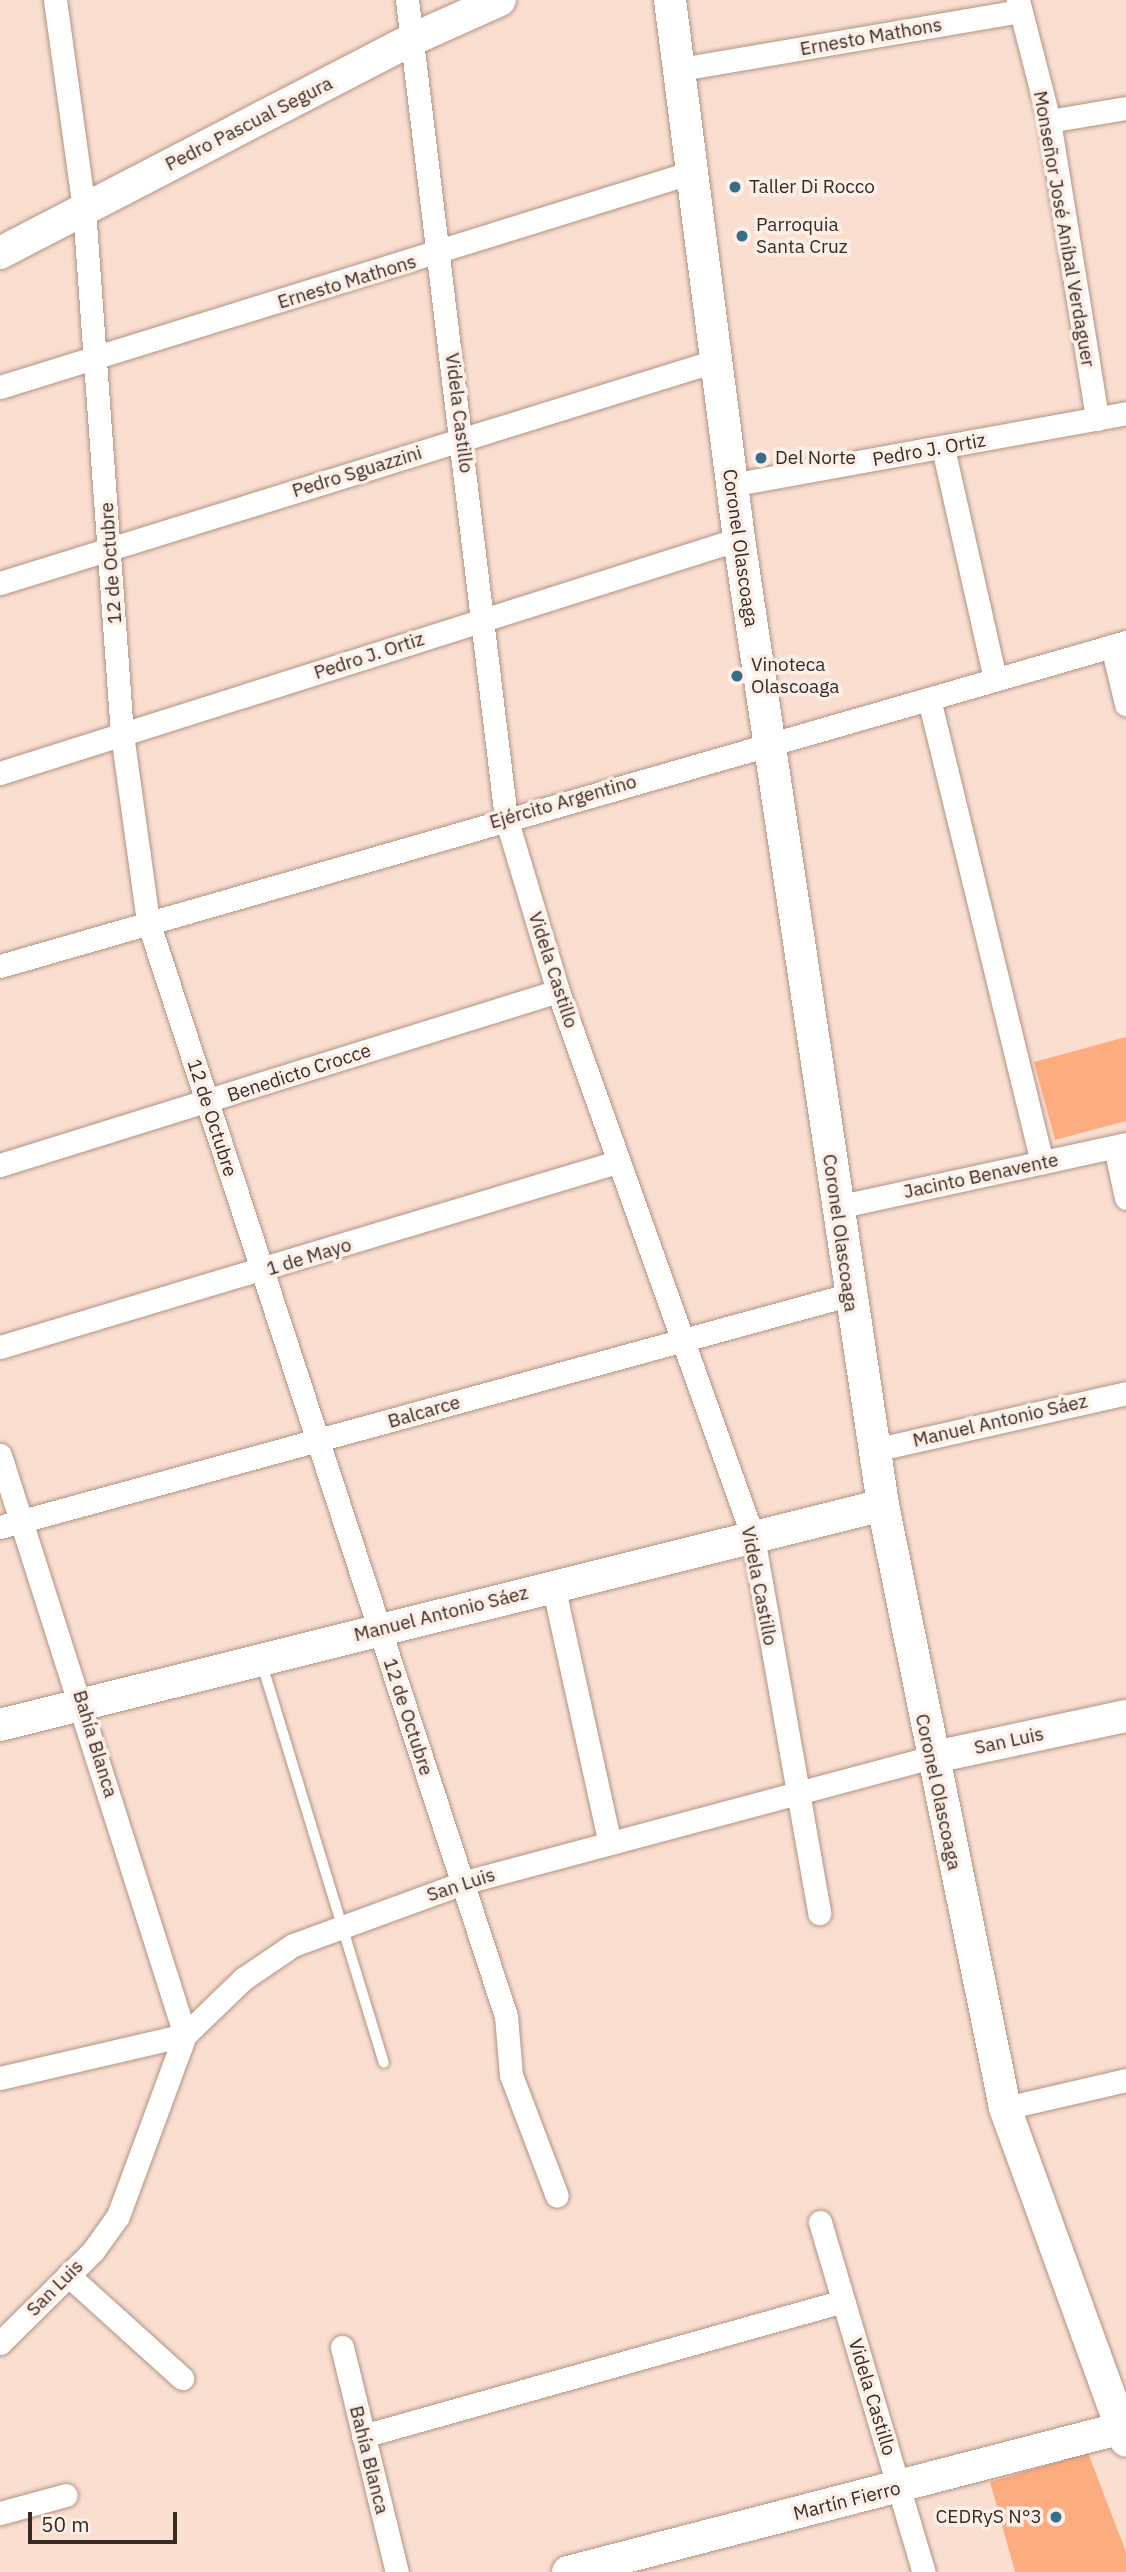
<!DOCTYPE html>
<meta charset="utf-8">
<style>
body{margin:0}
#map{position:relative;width:1126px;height:2572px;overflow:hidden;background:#fadfd1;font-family:"IBM Plex Sans",sans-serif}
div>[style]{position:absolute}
.green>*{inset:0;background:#fdac80}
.roads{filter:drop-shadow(0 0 2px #b29382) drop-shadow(0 0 2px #b29382)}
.lane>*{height:10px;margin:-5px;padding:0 5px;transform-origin:5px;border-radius:5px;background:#fff}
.street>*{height:23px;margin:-11.5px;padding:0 11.5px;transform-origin:11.5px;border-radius:11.5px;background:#fff}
.secondary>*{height:32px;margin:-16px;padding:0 16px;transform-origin:16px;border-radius:16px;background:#fff}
.dots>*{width:19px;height:19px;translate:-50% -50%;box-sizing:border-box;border:4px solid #fef0e8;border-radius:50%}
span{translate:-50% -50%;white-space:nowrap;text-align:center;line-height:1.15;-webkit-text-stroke:7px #fef0e8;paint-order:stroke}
.street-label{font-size:19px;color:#362a23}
.poi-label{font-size:19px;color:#362a23}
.left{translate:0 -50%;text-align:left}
.right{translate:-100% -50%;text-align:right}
.scale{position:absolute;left:28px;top:2512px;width:149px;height:32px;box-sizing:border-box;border:4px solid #362a23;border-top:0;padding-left:9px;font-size:21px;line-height:24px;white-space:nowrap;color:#362a23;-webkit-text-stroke:5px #fef0e8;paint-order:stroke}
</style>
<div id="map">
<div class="green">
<i style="clip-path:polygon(1126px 1037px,1126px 1121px,1055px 1140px,1034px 1062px)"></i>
<i style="clip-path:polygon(1088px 2453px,1126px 2552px,1126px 2572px,1015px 2572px,990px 2482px)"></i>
</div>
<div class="roads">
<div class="lane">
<i style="left:261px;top:1661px;width:420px;rotate:73deg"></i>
</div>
<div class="street">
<i style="left:55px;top:0;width:211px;rotate:82.1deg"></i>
<i style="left:84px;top:209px;width:526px;rotate:85.86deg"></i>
<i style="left:122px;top:734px;width:189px;rotate:82.1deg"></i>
<i style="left:148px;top:921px;width:1152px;rotate:71.9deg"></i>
<i style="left:506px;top:2016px;width:59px;rotate:85.2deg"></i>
<i style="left:511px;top:2075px;width:129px;rotate:69.2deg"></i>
<i style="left:407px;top:0;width:824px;rotate:83.1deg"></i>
<i style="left:506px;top:818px;width:181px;rotate:73.3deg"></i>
<i style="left:558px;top:991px;width:580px;rotate:70.35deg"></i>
<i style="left:753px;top:1537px;width:382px;rotate:80deg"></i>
<i style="left:1018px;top:0;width:125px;rotate:75.6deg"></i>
<i style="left:1049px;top:121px;width:302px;rotate:80.8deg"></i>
<i style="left:681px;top:69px;width:344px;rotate:-9.7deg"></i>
<i style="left:1049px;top:121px;width:78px;rotate:-9.6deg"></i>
<i style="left:0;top:387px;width:726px;rotate:-17.24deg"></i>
<i style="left:943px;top:448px;width:237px;rotate:77.3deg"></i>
<i style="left:731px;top:485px;width:402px;rotate:-10.3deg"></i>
<i style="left:0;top:583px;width:749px;rotate:-17.25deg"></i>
<i style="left:1112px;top:646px;width:60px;rotate:76.4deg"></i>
<i style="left:929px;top:699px;width:477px;rotate:76.3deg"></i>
<i style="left:0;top:773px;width:775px;rotate:-17.57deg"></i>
<i style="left:0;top:966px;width:1172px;rotate:-16.05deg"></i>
<i style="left:1115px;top:1147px;width:52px;rotate:77.8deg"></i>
<i style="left:0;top:1165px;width:584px;rotate:-17.32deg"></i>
<i style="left:837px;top:1207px;width:296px;rotate:-12.3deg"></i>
<i style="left:0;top:1347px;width:644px;rotate:-16.69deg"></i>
<i style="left:874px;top:1450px;width:258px;rotate:-12.7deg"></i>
<i style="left:0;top:1455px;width:609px;rotate:72.31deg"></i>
<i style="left:0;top:1527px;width:879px;rotate:-15.3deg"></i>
<i style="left:553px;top:1585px;width:261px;rotate:77.6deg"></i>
<i style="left:0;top:2078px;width:190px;rotate:-13.1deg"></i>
<i style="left:1005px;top:2108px;width:124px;rotate:-13deg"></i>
<i style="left:820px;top:2222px;width:365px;rotate:73.5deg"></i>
<i style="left:68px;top:2275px;width:154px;rotate:42.1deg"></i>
<i style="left:0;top:2343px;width:131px;rotate:-44.7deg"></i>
<i style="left:93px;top:2251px;width:43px;rotate:-54.5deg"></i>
<i style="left:118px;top:2216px;width:193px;rotate:-69.7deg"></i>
<i style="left:185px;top:2035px;width:81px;rotate:-44deg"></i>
<i style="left:243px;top:1979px;width:60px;rotate:-34.2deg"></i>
<i style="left:293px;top:1945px;width:180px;rotate:-20.1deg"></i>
<i style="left:462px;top:1883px;width:484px;rotate:-15deg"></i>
<i style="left:342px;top:2347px;width:232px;rotate:76.3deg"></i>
<i style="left:363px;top:2436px;width:499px;rotate:-15.7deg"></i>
<i style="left:0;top:2513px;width:68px;rotate:-15.3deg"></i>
</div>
<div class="secondary">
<i style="left:670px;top:0;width:543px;rotate:82.7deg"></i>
<i style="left:739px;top:539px;width:977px;rotate:81.52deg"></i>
<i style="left:883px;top:1505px;width:615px;rotate:78.56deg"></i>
<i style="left:1005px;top:2108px;width:354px;rotate:70deg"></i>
<i style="left:0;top:253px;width:465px;rotate:-27.4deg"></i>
<i style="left:413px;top:39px;width:95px;rotate:-24.1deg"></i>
<i style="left:0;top:1725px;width:910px;rotate:-13.99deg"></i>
<i style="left:930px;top:1758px;width:200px;rotate:-12.1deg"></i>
<i style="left:568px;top:2572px;width:577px;rotate:-14.57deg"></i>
</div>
</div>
<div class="dots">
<i style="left:735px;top:187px;background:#356e87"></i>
<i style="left:742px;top:236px;background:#356e87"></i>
<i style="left:761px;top:458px;background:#356e87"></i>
<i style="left:737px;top:676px;background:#356e87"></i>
<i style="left:1056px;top:2517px;background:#356e87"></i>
</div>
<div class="street-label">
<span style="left:871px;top:37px;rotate:-10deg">Ernesto Mathons</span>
<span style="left:249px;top:124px;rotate:-27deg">Pedro Pascual Segura</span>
<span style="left:1064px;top:229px;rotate:80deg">Monseñor José Aníbal Verdaguer</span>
<span style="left:347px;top:282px;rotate:-17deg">Ernesto Mathons</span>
<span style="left:459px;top:413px;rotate:83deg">Videla Castillo</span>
<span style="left:929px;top:450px;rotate:-10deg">Pedro J. Ortiz</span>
<span style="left:357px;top:472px;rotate:-17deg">Pedro Sguazzini</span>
<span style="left:740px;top:548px;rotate:82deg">Coronel Olascoaga</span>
<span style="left:111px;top:563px;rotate:-94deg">12 de Octubre</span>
<span style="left:369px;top:656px;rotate:-18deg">Pedro J. Ortiz</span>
<span style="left:563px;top:802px;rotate:-16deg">Ejército Argentino</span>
<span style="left:553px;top:970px;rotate:72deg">Videla Castillo</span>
<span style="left:299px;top:1073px;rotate:-18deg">Benedicto Crocce</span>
<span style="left:212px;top:1118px;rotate:72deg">12 de Octubre</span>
<span style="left:981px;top:1176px;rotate:-12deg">Jacinto Benavente</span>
<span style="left:840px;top:1233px;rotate:82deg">Coronel Olascoaga</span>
<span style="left:309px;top:1257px;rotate:-17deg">1 de Mayo</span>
<span style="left:424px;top:1412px;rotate:-16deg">Balcarce</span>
<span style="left:1000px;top:1421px;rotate:-13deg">Manuel Antonio Sáez</span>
<span style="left:759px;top:1586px;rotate:79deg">Videla Castillo</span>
<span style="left:441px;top:1614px;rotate:-14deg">Manuel Antonio Sáez</span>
<span style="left:408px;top:1717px;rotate:72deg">12 de Octubre</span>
<span style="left:1009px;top:1741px;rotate:-12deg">San Luis</span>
<span style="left:95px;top:1744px;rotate:73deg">Bahía Blanca</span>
<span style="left:938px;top:1792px;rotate:78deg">Coronel Olascoaga</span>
<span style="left:461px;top:1885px;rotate:-18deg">San Luis</span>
<span style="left:55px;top:2288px;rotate:-45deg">San Luis</span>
<span style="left:872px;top:2397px;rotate:73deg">Videla Castillo</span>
<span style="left:369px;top:2460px;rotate:76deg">Bahía Blanca</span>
<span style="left:847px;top:2501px;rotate:-14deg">Martín Fierro</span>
</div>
<div class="poi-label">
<span class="left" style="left:749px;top:187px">Taller Di Rocco</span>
<span class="left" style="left:756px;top:236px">Parroquia<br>Santa Cruz</span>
<span class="left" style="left:775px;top:458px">Del Norte</span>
<span class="left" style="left:751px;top:676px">Vinoteca<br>Olascoaga</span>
<span class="right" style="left:1042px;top:2517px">CEDRyS N°3</span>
</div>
<div class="scale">50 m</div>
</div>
